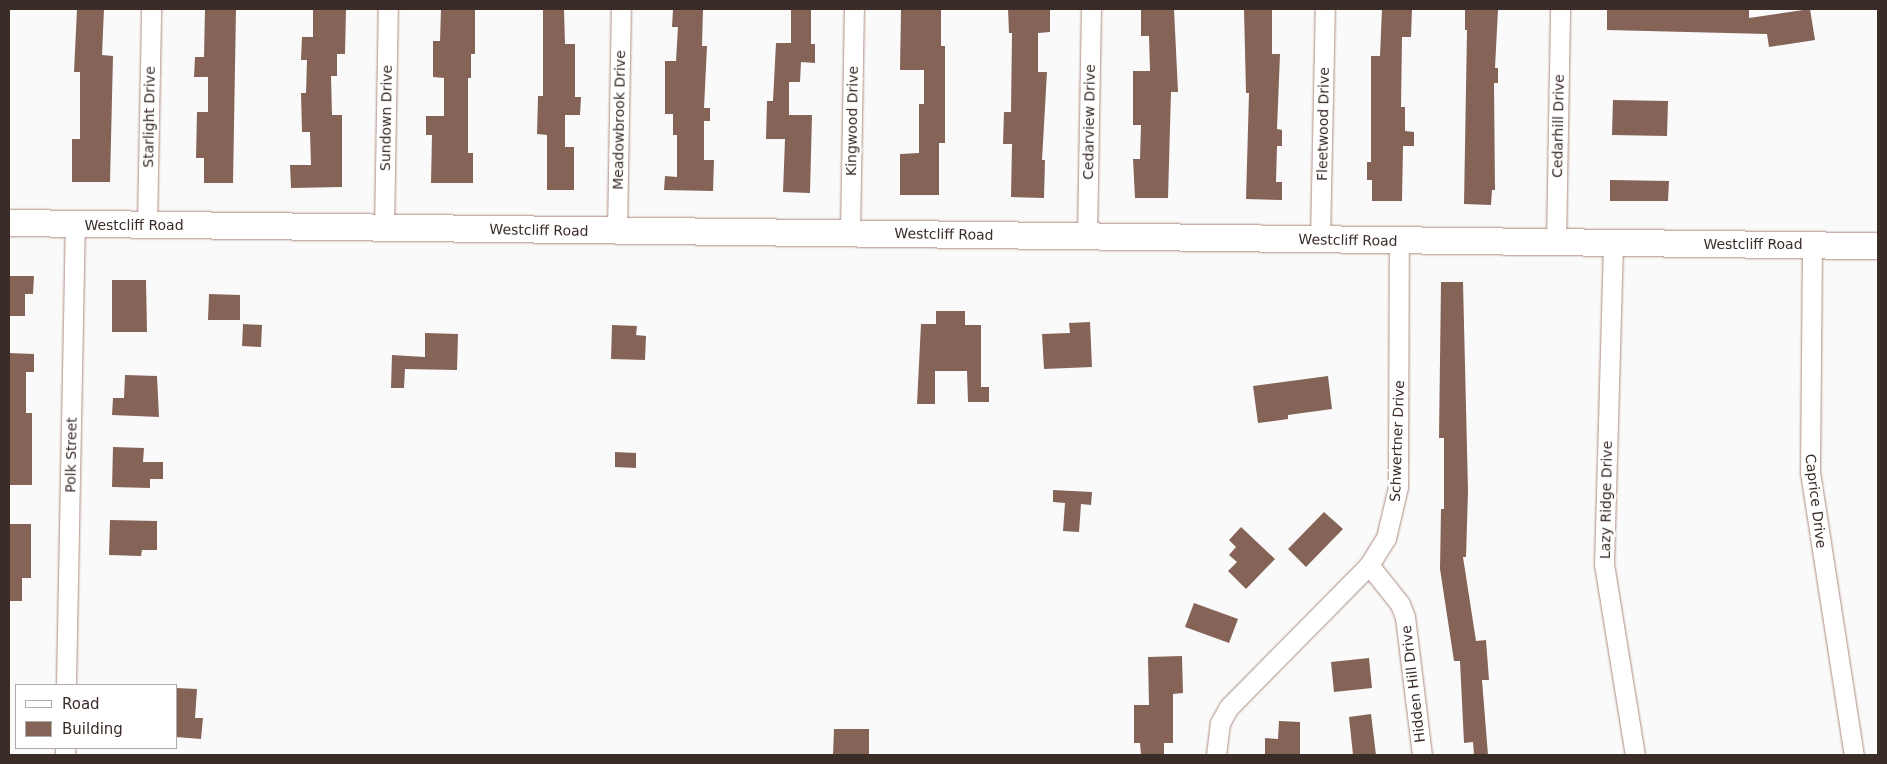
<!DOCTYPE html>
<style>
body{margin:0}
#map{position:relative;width:1887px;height:764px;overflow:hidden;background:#fafafa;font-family:"DejaVu Sans",sans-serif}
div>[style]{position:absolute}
.building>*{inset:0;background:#856357}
.roads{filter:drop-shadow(0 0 1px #ad8b7f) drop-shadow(0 0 1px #ad8b7f)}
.street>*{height:19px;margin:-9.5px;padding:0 9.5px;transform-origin:9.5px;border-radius:9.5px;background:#fff}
.secondary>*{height:26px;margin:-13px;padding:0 13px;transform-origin:13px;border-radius:13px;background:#fff}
span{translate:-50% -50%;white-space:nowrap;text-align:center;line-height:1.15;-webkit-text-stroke:5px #fff;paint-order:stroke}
.street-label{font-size:14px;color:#3a2c27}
.frame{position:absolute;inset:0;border:10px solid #3a2c27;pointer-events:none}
.legend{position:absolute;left:15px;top:684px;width:162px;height:65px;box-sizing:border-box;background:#fff;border:1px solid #b0aba9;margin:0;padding:6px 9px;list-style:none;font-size:15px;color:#3a2c27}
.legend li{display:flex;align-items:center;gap:10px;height:25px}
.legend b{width:25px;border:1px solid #b0aba9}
</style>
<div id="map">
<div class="building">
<i style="clip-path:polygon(77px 9px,104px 9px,102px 55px,113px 56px,110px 182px,72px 182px,72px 139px,80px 139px,80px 72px,74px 72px)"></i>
<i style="clip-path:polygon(205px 9px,236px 9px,233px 183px,204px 183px,204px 158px,196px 158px,197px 112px,208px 112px,208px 77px,194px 77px,195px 57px,204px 57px)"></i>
<i style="clip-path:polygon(313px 9px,346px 9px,345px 54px,337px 54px,337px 76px,331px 76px,332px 115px,342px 115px,342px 187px,291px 188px,290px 165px,311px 165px,310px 132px,302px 132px,301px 93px,306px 93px,307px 60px,301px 60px,302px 37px,313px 37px)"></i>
<i style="clip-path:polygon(441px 9px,475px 9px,475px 54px,471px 54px,471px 78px,468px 78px,468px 153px,473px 153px,473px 183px,431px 183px,432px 135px,426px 135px,426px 116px,444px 116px,444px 78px,433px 77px,433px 41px,440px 41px)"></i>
<i style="clip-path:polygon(543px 9px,564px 9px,565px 44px,575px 44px,575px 97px,581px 97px,580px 115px,565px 115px,565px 147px,574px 147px,574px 190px,547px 190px,547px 135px,537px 134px,538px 96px,543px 96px)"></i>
<i style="clip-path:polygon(673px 9px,703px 9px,702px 46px,707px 46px,704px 108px,710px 108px,710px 121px,704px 121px,704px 160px,714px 160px,713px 191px,664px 190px,665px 176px,677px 177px,677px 135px,673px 135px,673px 114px,665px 114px,665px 61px,676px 61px,678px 27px,672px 27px)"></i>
<i style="clip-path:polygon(791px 9px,811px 9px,811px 44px,815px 44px,815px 63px,801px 62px,800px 82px,789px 82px,789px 115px,812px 115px,810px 193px,783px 192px,785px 139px,766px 139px,767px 101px,773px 101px,776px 43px,791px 43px)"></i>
<i style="clip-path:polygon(901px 9px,941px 9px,941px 46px,945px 46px,945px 143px,939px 143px,939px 195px,900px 195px,900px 154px,919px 153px,919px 104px,924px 104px,924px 70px,900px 70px)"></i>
<i style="clip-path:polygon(1008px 9px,1050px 9px,1050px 32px,1038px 33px,1038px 72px,1047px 72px,1042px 160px,1045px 160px,1044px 198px,1011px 197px,1012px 144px,1003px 144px,1004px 112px,1011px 112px,1012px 33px,1009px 33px)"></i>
<i style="clip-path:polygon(1141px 9px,1174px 9px,1178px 92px,1171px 92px,1168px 198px,1135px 198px,1133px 159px,1140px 159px,1141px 125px,1133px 125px,1133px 71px,1150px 71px,1149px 36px,1141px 36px)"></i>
<i style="clip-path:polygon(1244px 9px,1272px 9px,1272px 54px,1280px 54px,1277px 129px,1282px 130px,1282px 146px,1277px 146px,1276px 182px,1282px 182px,1282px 200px,1246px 199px,1249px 93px,1246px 93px)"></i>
<i style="clip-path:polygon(1382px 9px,1412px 9px,1411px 37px,1402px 37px,1401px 107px,1405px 107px,1405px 131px,1414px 132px,1414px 146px,1403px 146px,1402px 201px,1372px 201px,1372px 180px,1367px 180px,1367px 162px,1371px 162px,1371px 56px,1380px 56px)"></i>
<i style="clip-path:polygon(1468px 9px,1498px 9px,1495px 68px,1498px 68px,1498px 83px,1494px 83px,1495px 190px,1492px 190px,1491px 205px,1464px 204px,1467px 30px,1465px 30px,1465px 10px)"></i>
<i style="clip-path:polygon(1607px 9px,1749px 9px,1749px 18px,1810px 9px,1815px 40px,1769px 47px,1767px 34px,1607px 30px)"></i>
<i style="clip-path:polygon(1613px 100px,1668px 101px,1667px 136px,1612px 135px)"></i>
<i style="clip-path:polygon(1610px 180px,1669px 181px,1668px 201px,1610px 201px)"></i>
<i style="clip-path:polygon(9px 276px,34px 276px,33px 294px,25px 294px,25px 316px,9px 316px)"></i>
<i style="clip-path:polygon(112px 280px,146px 280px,147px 332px,112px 332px)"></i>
<i style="clip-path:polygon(1441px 282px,1463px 282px,1468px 491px,1466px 557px,1463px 557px,1476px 641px,1486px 640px,1489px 680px,1482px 680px,1488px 755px,1474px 755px,1473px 742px,1464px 743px,1460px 661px,1454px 661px,1440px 569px,1441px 509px,1444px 509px,1444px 438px,1439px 438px)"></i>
<i style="clip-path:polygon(209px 294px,240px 295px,240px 320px,208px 320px)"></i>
<i style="clip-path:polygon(936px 311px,965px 311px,965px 325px,981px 325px,981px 387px,989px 387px,989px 402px,968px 402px,967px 371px,935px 371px,935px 404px,917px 404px,921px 324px,936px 324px)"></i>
<i style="clip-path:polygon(1090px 322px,1092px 367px,1044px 369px,1042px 334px,1070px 333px,1069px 323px)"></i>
<i style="clip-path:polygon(243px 324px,262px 325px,261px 347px,242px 346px)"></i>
<i style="clip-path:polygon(612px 325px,637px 326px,636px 335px,646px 336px,645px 360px,611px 359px)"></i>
<i style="clip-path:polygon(425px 333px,458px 334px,457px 370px,405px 369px,404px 388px,391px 388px,392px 355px,425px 357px)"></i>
<i style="clip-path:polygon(9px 353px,34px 354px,34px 372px,26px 372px,26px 413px,32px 413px,32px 485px,9px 485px)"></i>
<i style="clip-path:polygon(125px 375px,157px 376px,159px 417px,112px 415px,113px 398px,124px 398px)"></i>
<i style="clip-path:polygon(1328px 376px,1332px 409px,1288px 415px,1288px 419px,1258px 423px,1253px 386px)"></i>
<i style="clip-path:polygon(113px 447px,144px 448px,143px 462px,163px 462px,163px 479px,150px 479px,150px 488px,112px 487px)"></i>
<i style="clip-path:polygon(615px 452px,636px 453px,636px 468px,615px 467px)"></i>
<i style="clip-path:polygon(1053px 490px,1092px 492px,1091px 505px,1081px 504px,1079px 532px,1063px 531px,1065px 503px,1053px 502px)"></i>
<i style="clip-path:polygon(1324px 512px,1343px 529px,1306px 567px,1288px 549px)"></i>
<i style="clip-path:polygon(110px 520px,157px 521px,157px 550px,142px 550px,141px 556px,109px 555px)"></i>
<i style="clip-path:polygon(9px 524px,31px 524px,31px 578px,22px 578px,22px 601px,9px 601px)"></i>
<i style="clip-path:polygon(1241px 527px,1275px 559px,1246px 589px,1228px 571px,1237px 562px,1229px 555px,1236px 547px,1229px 540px)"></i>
<i style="clip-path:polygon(1194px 603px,1238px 619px,1229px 643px,1185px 627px)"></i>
<i style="clip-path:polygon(1182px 656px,1183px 693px,1173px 694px,1173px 743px,1164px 743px,1164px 755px,1141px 755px,1140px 743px,1134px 743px,1134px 705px,1149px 705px,1148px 657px)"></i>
<i style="clip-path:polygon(1369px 658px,1372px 688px,1334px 692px,1331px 662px)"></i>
<i style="clip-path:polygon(176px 688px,197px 689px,195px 718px,203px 718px,201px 739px,176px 737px)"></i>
<i style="clip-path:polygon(1371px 714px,1376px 755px,1353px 755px,1349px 717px)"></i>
<i style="clip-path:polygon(1279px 721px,1300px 722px,1300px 755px,1265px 755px,1265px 738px,1278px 739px)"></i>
<i style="clip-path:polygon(834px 729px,869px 729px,869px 755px,833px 755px)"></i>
</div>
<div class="roads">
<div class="street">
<i style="left:147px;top:225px;width:216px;rotate:-88.9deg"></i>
<i style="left:384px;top:228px;width:219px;rotate:-89deg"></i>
<i style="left:617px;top:231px;width:222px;rotate:-89deg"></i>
<i style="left:850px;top:233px;width:224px;rotate:-89deg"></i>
<i style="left:1087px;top:236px;width:227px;rotate:-89deg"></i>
<i style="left:1320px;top:239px;width:230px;rotate:-88.8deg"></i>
<i style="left:1556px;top:243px;width:234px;rotate:-89deg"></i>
<i style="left:1613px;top:243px;width:321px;rotate:91.6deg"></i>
<i style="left:1604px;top:564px;width:193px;rotate:80.8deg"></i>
<i style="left:1812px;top:244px;width:228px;rotate:90.5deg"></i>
<i style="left:1810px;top:472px;width:286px;rotate:81.2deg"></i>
<i style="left:1369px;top:565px;width:50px;rotate:51.5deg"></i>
<i style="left:1400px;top:604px;width:14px;rotate:69deg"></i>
<i style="left:1405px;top:617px;width:139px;rotate:83deg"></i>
<i style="left:66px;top:685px;width:460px;rotate:-88.9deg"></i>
<i style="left:65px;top:755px;width:7px;rotate:-90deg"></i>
<i style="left:1216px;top:755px;width:32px;rotate:-83deg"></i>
<i style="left:1220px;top:723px;width:18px;rotate:-61deg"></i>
<i style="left:1229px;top:707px;width:199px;rotate:-45.4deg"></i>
<i style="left:1369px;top:565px;width:32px;rotate:-58deg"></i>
<i style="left:1386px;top:538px;width:52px;rotate:-76.8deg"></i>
<i style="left:1398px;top:487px;width:246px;rotate:-89.8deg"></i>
</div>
<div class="secondary">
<i style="left:9px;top:223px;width:1869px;rotate:0.71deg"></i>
</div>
</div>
<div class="street-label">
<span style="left:149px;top:117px;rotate:-89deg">Starlight Drive</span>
<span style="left:386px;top:118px;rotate:-89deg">Sundown Drive</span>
<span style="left:619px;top:120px;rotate:-89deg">Meadowbrook Drive</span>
<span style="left:852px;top:121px;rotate:-89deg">Kingwood Drive</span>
<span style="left:1089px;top:122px;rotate:-89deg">Cedarview Drive</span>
<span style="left:1323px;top:124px;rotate:-89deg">Fleetwood Drive</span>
<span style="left:1558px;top:126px;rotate:-89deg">Cedarhill Drive</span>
<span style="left:134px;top:225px">Westcliff Road</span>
<span style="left:539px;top:230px;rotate:1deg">Westcliff Road</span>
<span style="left:944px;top:234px;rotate:1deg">Westcliff Road</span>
<span style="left:1348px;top:240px;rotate:1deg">Westcliff Road</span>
<span style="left:1753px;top:244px">Westcliff Road</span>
<span style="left:1397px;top:441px;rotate:-88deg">Schwertner Drive</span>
<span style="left:71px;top:455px;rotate:-89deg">Polk Street</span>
<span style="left:1606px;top:500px;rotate:-89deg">Lazy Ridge Drive</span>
<span style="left:1816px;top:501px;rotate:83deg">Caprice Drive</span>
<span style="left:1413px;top:684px;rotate:-97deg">Hidden Hill Drive</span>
</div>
<div class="frame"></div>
<ul class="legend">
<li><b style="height:6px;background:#fff"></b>Road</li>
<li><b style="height:14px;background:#856357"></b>Building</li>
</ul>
</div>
